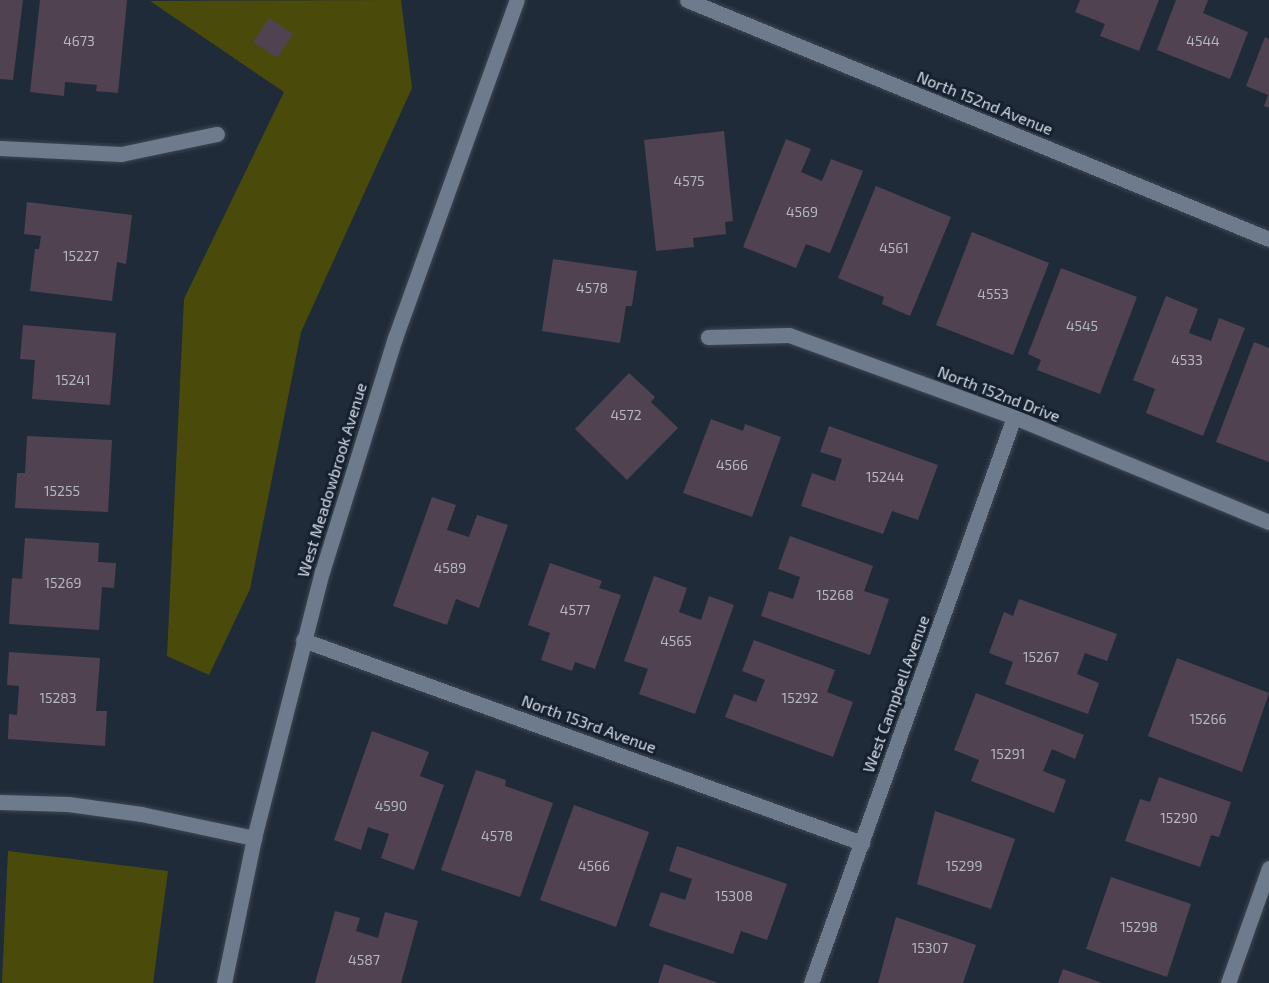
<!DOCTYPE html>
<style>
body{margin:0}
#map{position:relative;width:1269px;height:983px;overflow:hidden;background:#202b3a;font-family:"Exo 2",sans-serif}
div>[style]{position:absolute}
.green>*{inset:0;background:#4a4b0a}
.building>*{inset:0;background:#504251}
.roads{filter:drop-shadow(0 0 2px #3e4754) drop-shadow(0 0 2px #3e4754)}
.minor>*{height:15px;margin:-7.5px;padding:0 7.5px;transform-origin:7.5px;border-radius:7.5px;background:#6e7b8d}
.tertiary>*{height:15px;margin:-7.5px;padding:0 7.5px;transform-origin:7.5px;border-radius:7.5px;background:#6e7b8d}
span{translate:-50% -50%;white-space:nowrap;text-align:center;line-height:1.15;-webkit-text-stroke:6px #162130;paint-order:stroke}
.number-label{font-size:14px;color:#b4b6c1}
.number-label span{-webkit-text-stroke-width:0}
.street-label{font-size:16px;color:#d5dce6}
</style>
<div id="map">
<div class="green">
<i style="clip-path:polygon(401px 0,412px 88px,301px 332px,250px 589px,209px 675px,167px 656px,184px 299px,284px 92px,150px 1px)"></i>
<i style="clip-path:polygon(8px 851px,168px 871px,153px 983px,2px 983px)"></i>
</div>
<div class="building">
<i style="clip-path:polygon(0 0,23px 0,13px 80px,0 79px)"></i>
<i style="clip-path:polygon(40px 0,127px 0,118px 93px,96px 91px,97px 85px,65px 82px,64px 96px,30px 92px)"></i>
<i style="clip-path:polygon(1080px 0,1159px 0,1139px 51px,1100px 36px,1105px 24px,1075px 12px)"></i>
<i style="clip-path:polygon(1176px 0,1208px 0,1203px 13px,1248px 32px,1230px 79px,1157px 50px)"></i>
<i style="clip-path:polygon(269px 18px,293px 34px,277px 58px,253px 42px)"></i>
<i style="clip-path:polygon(1265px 37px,1269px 39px,1269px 108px,1264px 106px,1268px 95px,1246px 86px)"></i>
<i style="clip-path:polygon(724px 131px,733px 221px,725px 222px,726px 234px,693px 238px,694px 247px,656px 251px,644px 140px)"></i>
<i style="clip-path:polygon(786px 139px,811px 149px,801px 172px,822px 181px,831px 159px,863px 171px,830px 253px,806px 244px,796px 268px,743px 247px)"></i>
<i style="clip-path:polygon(876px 186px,951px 217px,910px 316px,882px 304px,884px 297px,838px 278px)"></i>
<i style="clip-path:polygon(27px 202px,132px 215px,126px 264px,117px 262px,112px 301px,30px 291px,35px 249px,39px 249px,41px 236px,24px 234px)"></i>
<i style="clip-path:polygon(972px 232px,1049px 263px,1013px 355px,936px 325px)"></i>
<i style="clip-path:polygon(553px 259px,637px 271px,632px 306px,626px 306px,620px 343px,542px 331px)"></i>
<i style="clip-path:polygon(1061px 268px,1137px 297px,1100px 394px,1037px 370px,1041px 360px,1028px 354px)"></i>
<i style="clip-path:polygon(1166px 296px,1198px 309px,1189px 333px,1211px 341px,1219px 318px,1245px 328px,1203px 436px,1146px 413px,1155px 389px,1133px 380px)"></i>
<i style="clip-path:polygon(23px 325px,116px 333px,110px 405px,32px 399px,35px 360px,20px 359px)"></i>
<i style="clip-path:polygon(1254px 342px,1269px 348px,1269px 462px,1216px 442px)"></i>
<i style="clip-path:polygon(629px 373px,655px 397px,651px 402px,678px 428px,627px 480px,575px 429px)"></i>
<i style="clip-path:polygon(711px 419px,743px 431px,745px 424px,781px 437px,752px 517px,683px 493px)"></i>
<i style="clip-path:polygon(829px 426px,938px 465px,918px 520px,892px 511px,883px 534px,801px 506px,812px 473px,835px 481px,842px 459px,820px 452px)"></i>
<i style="clip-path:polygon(27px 436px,112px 440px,108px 512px,15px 508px,17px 473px,25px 473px)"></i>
<i style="clip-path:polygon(432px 497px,456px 505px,447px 530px,469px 537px,477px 515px,508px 525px,479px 608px,456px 599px,447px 625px,393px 606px)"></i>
<i style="clip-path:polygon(790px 536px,873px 566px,864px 591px,889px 599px,870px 655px,761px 616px,769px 591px,793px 599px,800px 577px,778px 569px)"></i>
<i style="clip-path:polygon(25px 538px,99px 543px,98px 562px,116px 563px,114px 588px,102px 587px,99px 630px,9px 624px,12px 578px,22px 579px)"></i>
<i style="clip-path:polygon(550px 563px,602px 581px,599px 588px,621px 595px,595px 669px,575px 662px,572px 671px,541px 660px,550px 633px,528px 625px)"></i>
<i style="clip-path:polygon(654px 576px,687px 588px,679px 612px,701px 620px,709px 596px,734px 605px,695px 714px,639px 694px,648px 669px,624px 661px)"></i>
<i style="clip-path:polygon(1019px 599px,1117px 634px,1107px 661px,1085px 653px,1077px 674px,1099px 683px,1088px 714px,1005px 684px,1013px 662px,989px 653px,1004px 612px,1013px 616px)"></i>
<i style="clip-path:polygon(754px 640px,835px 670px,827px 692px,853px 702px,833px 757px,725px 717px,734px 694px,756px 702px,765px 680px,742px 671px)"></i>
<i style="clip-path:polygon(9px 652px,100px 658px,96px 711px,107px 711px,105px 746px,8px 739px,9px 714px,17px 715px,19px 686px,7px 685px)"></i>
<i style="clip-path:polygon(1177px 658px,1269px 693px,1242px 772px,1148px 736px)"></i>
<i style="clip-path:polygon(976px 693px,1084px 735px,1075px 759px,1052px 749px,1043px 771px,1066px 780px,1054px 813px,971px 781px,979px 760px,954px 750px)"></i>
<i style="clip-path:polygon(372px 731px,429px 752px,420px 776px,444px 785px,414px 870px,381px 858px,389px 834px,368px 827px,361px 850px,334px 840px)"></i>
<i style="clip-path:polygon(476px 770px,506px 780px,505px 786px,553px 803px,520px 897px,441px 870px)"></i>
<i style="clip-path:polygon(1159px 777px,1231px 802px,1219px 837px,1211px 835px,1200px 867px,1125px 841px,1140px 799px,1150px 802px)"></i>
<i style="clip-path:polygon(574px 805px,649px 832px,616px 927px,540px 900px)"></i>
<i style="clip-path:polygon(935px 811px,1015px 839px,991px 909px,917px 884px)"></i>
<i style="clip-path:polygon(677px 846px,787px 884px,767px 940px,741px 931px,733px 954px,649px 926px,661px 892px,685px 900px,692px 879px,669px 871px)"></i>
<i style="clip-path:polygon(1111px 877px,1191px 904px,1167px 977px,1086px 949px)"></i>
<i style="clip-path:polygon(335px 911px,360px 918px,356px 931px,378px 938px,385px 912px,418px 921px,401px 983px,315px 983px)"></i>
<i style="clip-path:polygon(896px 917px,976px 945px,963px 983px,878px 983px)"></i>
<i style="clip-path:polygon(664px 964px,718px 983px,658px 983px)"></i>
<i style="clip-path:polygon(1063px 969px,1102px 983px,1058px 983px)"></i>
</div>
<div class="roads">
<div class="minor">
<i style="left:0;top:148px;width:121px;rotate:2.8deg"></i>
<i style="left:121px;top:154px;width:98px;rotate:-11.8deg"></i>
<i style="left:708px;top:337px;width:81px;rotate:-1.4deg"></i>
<i style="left:789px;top:335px;width:239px;rotate:20deg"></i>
<i style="left:1014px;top:417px;width:276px;rotate:22.4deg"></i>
<i style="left:303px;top:640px;width:595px;rotate:19.96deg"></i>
<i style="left:0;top:802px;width:68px;rotate:1.7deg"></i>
<i style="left:68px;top:804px;width:74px;rotate:7.8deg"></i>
<i style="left:141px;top:814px;width:116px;rotate:12deg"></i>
<i style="left:811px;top:983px;width:601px;rotate:-70.27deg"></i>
<i style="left:1228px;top:983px;width:122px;rotate:-70.4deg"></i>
</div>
<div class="tertiary">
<i style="left:687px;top:0;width:629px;rotate:22.33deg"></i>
<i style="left:224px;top:983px;width:148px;rotate:-78.3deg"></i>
<i style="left:254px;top:838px;width:275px;rotate:-75.7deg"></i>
<i style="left:322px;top:572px;width:245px;rotate:-72.7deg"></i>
<i style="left:395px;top:338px;width:359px;rotate:-70.2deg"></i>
</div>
</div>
<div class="number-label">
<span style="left:79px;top:41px">4673</span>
<span style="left:1203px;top:41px">4544</span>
<span style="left:689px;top:181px">4575</span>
<span style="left:802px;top:212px">4569</span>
<span style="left:894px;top:248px">4561</span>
<span style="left:81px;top:256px">15227</span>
<span style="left:592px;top:288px">4578</span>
<span style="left:993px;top:294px">4553</span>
<span style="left:1082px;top:326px">4545</span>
<span style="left:1187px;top:360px">4533</span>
<span style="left:73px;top:380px">15241</span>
<span style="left:626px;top:415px">4572</span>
<span style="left:732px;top:465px">4566</span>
<span style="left:885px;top:477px">15244</span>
<span style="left:62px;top:491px">15255</span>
<span style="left:450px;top:568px">4589</span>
<span style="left:63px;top:583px">15269</span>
<span style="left:835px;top:595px">15268</span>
<span style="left:575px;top:610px">4577</span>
<span style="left:676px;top:641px">4565</span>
<span style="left:1041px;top:657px">15267</span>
<span style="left:58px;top:698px">15283</span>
<span style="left:800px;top:698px">15292</span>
<span style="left:1208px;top:719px">15266</span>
<span style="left:1008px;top:754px">15291</span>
<span style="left:391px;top:806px">4590</span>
<span style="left:1179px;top:818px">15290</span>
<span style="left:497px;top:836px">4578</span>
<span style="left:594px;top:866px">4566</span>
<span style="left:964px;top:866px">15299</span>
<span style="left:734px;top:896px">15308</span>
<span style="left:1139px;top:927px">15298</span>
<span style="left:930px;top:948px">15307</span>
<span style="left:364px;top:960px">4587</span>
</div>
<div class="street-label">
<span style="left:985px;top:103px;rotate:22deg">North 152nd Avenue</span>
<span style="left:999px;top:394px;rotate:21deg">North 152nd Drive</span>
<span style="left:332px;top:480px;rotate:-73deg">West Meadowbrook Avenue</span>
<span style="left:896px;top:694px;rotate:-70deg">West Campbell Avenue</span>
<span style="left:589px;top:724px;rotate:20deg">North 153rd Avenue</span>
</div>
</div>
